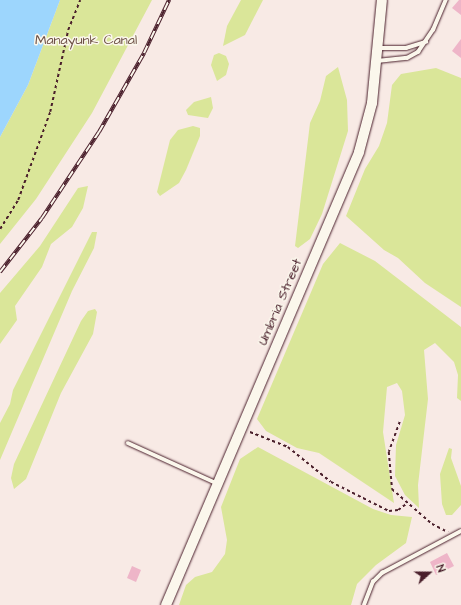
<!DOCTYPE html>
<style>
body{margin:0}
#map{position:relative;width:461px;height:605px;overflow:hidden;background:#f8eae5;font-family:"Architects Daughter",sans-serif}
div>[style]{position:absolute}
.green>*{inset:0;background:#dae699}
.water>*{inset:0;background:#9dd6fd}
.building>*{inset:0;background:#eeb5c8}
.path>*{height:1.5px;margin-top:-0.75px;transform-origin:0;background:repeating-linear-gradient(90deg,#4a1f2b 0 3px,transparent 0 6px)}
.roads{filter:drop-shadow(0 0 1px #4a1f2b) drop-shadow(0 0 1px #4a1f2b)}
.lane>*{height:3.5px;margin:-1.75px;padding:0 1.75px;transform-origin:1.75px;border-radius:1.75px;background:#fbf7ec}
.secondary>*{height:10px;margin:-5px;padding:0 5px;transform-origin:5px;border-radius:5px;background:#fbf7ec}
.rail>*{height:4px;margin-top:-2px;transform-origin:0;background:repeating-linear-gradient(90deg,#fbf7ec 0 8px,#4a1f2b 0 16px);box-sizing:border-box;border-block:1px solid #4a1f2b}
span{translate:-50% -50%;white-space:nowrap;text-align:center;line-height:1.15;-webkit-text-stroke:3px #fbf7ec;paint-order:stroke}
.park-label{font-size:14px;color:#6e5146}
.street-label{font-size:14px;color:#4a1f2b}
.north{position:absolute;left:409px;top:553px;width:40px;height:40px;-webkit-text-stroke:3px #fbf7ec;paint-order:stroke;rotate:69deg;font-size:11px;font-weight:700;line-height:16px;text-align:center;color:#4a1f2b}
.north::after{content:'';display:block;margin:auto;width:14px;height:18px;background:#4a1f2b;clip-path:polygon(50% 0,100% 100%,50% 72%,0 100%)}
</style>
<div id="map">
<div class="green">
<i style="clip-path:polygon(60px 0,152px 0,92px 113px,36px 199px,0 244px,0 137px,28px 85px)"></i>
<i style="clip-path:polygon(241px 0,263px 0,245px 35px,223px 46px,227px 26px)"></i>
<i style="clip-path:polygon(219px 53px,226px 56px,229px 64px,226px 75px,217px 81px,211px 65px,214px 55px)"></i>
<i style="clip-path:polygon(338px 67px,347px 100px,348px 131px,322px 214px,310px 239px,298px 248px,295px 246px,310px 123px,320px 101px,326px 76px)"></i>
<i style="clip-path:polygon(436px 68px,461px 78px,461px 307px,425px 283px,398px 258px,384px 250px,346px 216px,365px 169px,379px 146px,387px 123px,392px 85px,401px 74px)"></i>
<i style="clip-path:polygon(211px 97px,213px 108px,208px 118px,188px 115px,186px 110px,194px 102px)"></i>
<i style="clip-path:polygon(193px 126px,200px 128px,200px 136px,186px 170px,179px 183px,160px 196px,157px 192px,170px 140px,178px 130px)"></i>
<i style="clip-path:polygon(88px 186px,83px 208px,72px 227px,51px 244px,42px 267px,15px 306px,17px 320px,0 344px,0 293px,40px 246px,78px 188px)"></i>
<i style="clip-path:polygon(92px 232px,97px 232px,94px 248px,72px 291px,0 460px,0 423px,10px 404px,13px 390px)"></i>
<i style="clip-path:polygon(340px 243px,375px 261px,461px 327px,461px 401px,457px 398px,458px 375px,454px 362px,435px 343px,424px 350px,428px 399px,418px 485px,419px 508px,405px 495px,395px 476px,396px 445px,405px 415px,402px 391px,397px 383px,387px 387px,383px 432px,394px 503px,319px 453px,297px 448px,266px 431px,257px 419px,323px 264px)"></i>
<i style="clip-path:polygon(95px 309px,97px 312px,93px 334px,61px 393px,26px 479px,14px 489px,11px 478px,14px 464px,81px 321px,88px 311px)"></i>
<i style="clip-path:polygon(258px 447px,373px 509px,391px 515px,412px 517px,406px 543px,376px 565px,357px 584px,351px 605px,179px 605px,186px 585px,195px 577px,212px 572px,225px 554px,227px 540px,221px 507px,240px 459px)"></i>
<i style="clip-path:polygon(449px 448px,452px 449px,451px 458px,461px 486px,461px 505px,452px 515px,446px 515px,442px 504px,440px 474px)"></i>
</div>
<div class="water">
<i style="clip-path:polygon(0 0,60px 0,28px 85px,0 137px)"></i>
</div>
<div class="building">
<i style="clip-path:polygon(459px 0,461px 0,461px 15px,452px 8px)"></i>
<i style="clip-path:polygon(461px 39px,461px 58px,452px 51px)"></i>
<i style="clip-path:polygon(447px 553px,454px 566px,436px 575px,430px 562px)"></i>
<i style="clip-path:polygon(132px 566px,141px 570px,136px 582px,127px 578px)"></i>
</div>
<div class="path">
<i style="left:0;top:229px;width:34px;rotate:-58deg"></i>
<i style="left:18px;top:200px;width:94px;rotate:-70deg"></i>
<i style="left:50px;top:112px;width:84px;rotate:-77.6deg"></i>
<i style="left:68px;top:30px;width:32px;rotate:-68deg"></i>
<i style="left:400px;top:422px;width:32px;rotate:110deg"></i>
<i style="left:389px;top:452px;width:37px;rotate:85deg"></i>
<i style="left:392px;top:489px;width:53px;rotate:41.2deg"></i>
<i style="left:432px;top:524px;width:18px;rotate:27deg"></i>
<i style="left:250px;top:432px;width:41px;rotate:21.5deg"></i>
<i style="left:288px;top:447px;width:55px;rotate:39.1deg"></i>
<i style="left:331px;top:482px;width:65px;rotate:26.6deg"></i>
<i style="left:389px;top:511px;width:9px;rotate:-6deg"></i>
<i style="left:398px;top:510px;width:10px;rotate:-37deg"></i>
</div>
<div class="roads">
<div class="lane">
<i style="left:378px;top:48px;width:28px"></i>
<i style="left:406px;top:48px;width:21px;rotate:-17deg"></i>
<i style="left:377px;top:61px;width:30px;rotate:-6deg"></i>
<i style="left:407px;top:58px;width:13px;rotate:-29deg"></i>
<i style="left:418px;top:52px;width:27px;rotate:-56deg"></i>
<i style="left:433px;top:30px;width:33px;rotate:-67deg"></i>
<i style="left:128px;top:443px;width:97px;rotate:24.4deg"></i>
<i style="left:364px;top:605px;width:25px;rotate:-69deg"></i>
<i style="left:373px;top:582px;width:13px;rotate:-45deg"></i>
<i style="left:382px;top:573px;width:89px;rotate:-28deg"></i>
</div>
<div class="secondary">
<i style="left:166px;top:605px;width:492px;rotate:-66.9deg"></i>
<i style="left:359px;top:152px;width:51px;rotate:-75.1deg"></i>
<i style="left:372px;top:103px;width:103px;rotate:-84.5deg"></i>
</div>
</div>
<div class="rail">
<i style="left:0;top:272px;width:68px;rotate:-52.1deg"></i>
<i style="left:42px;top:218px;width:103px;rotate:-56.5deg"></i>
<i style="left:99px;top:132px;width:91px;rotate:-60.3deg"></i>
<i style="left:144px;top:53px;width:59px;rotate:-64.7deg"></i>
</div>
<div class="park-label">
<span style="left:86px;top:40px">Manayunk Canal</span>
</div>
<div class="street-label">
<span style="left:280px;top:302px;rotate:-67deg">Umbria Street</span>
</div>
<div class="north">N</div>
</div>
